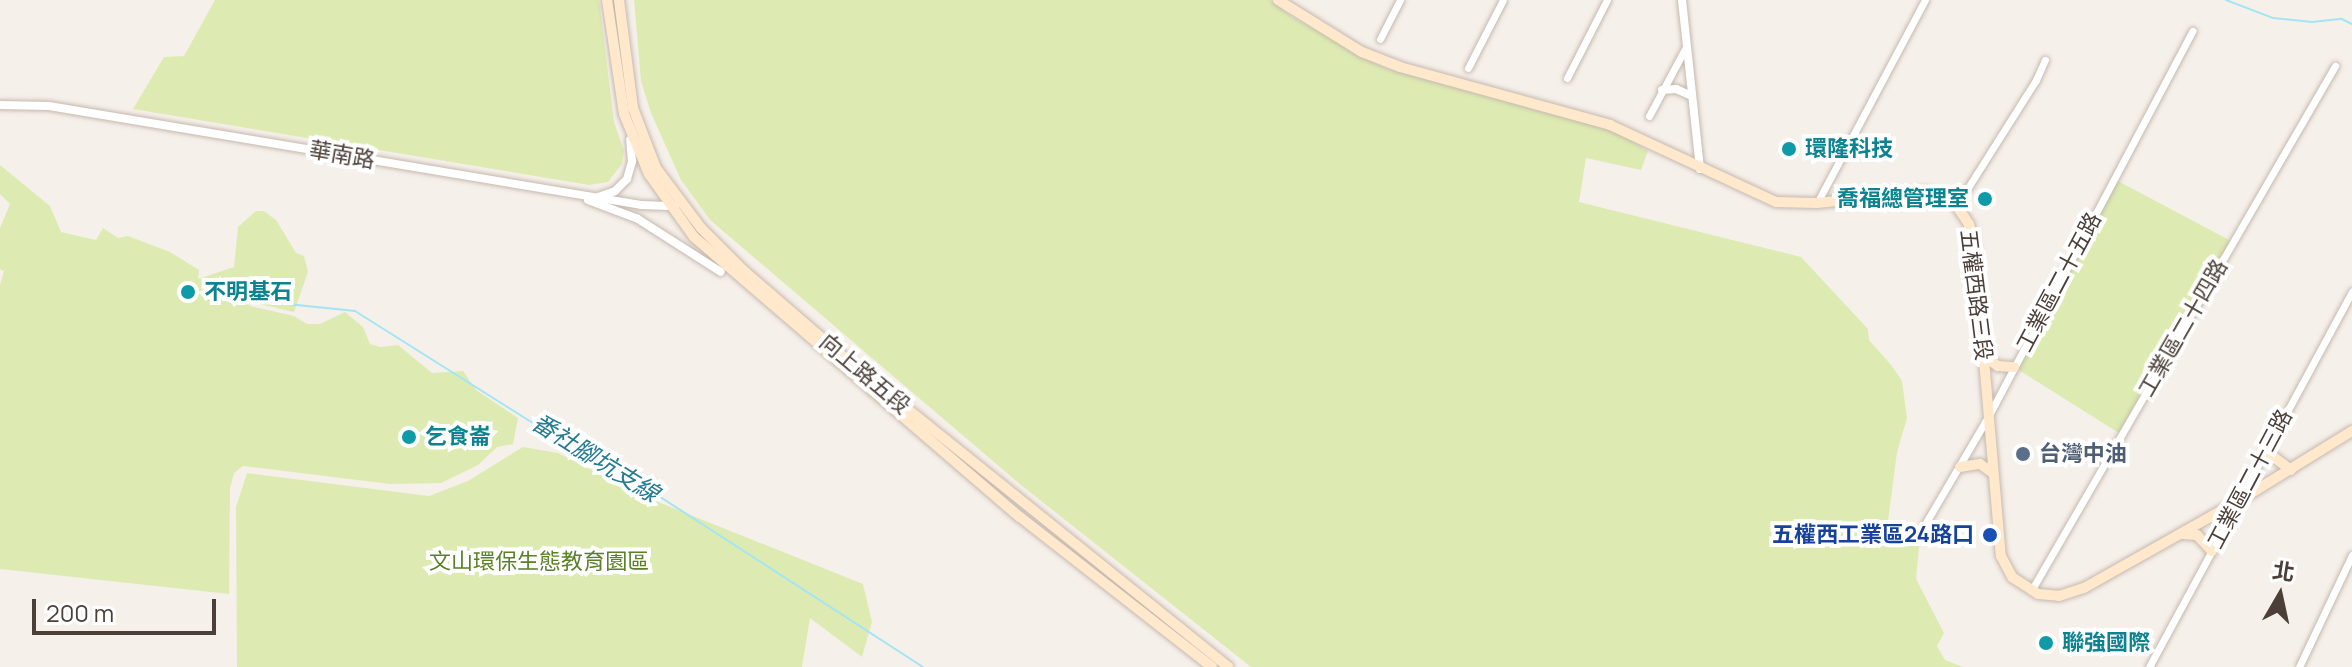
<!DOCTYPE html>
<meta charset="utf-8">
<style>
body{margin:0}
#map{position:relative;width:2352px;height:667px;overflow:hidden;background:#f6f0ea;font-family:Manrope,"Noto Sans TC",sans-serif}
div>[style]{position:absolute}
.green>*{inset:0;background:#ddebb2}
.stream>*{height:2px;margin:-1px;padding:0 1px;transform-origin:1px;border-radius:1px;background:#a5e4f4}
.roads{filter:drop-shadow(0 0 2px #c5b9af) drop-shadow(0 0 2px #c5b9af)}
.minor>*{height:7px;margin:-3.5px;padding:0 3.5px;transform-origin:3.5px;border-radius:3.5px;background:#fff}
.tertiary>*{height:8px;margin:-4px;padding:0 4px;transform-origin:4px;border-radius:4px;background:#fff}
.secondary>*{height:10px;margin:-5px;padding:0 5px;transform-origin:5px;border-radius:5px;background:#ffe8cb}
.dots>*{width:22px;height:22px;translate:-50% -50%;box-sizing:border-box;border:4px solid #fff;border-radius:50%}
span{translate:-50% -50%;white-space:nowrap;text-align:center;line-height:1.15;-webkit-text-stroke:8px #fff;paint-order:stroke}
.culture-label{font-size:22px;color:#0d838f;font-weight:700}
.left{translate:0 -50%;text-align:left}
.right{translate:-100% -50%;text-align:right}
.street-label{font-size:22px;color:#4b3f38}
.service-label{font-size:22px;color:#4e5e75;font-weight:700}
.transit-label{font-size:22px;color:#164399;font-weight:700}
.park-label{font-size:22px;color:#5b8027}
.water-label{font-size:24px;color:#247b92;font-style:italic}
.north{position:absolute;left:2240px;top:555px;width:80px;height:80px;-webkit-text-stroke:6px #fff;paint-order:stroke;rotate:9deg;font-size:22px;font-weight:700;line-height:32px;text-align:center;color:#4b3f38}
.north::after{content:'';display:block;margin:auto;width:28px;height:36px;background:#4b3f38;clip-path:polygon(50% 0,100% 100%,50% 72%,0 100%)}
.scale{position:absolute;left:32px;top:599px;width:184px;height:36px;box-sizing:border-box;border:4px solid #4b3f38;border-top:0;padding-left:10px;font-size:24px;line-height:28px;white-space:nowrap;color:#4b3f38;-webkit-text-stroke:6px #fff;paint-order:stroke}
</style>
<div id="map">
<div class="green">
<i style="clip-path:polygon(215px 0,599px 0,614px 122px,624px 151px,622px 164px,608px 182px,589px 185px,133px 109px,164px 57px,184px 56px)"></i>
<i style="clip-path:polygon(634px 0,1270px 0,1292px 17px,1387px 69px,1610px 128px,1648px 151px,1641px 170px,1586px 158px,1579px 202px,1801px 257px,1868px 329px,1869px 340px,1892px 366px,1902px 381px,1907px 418px,1897px 452px,1888px 521px,1920px 537px,1916px 579px,1944px 633px,1937px 646px,1945px 660px,1963px 667px,1251px 667px,1021px 485px,710px 220px,681px 180px,651px 113px,641px 81px)"></i>
<i style="clip-path:polygon(0 165px,50px 206px,61px 232px,96px 240px,103px 228px,118px 238px,128px 236px,170px 252px,199px 270px,198px 279px,234px 267px,238px 227px,256px 211px,264px 211px,276px 220px,296px 253px,304px 256px,308px 272px,294px 312px,251px 302px,250px 306px,294px 316px,307px 324px,320px 324px,345px 312px,363px 327px,370px 344px,380px 347px,398px 345px,432px 373px,463px 371px,476px 390px,518px 418px,513px 444px,497px 447px,478px 465px,441px 483px,390px 484px,243px 466px,234px 473px,230px 488px,229px 594px,0 569px,0 285px,4px 271px,0 269px,0 228px,10px 204px,0 194px)"></i>
<i style="clip-path:polygon(2114px 179px,2233px 242px,2122px 435px,2014px 367px)"></i>
<i style="clip-path:polygon(523px 447px,558px 453px,648px 498px,863px 584px,872px 622px,862px 657px,810px 618px,802px 667px,237px 667px,236px 507px,247px 473px,429px 496px,468px 481px)"></i>
</div>
<div class="stream">
<i style="left:2226px;top:0;width:50px;rotate:21deg"></i>
<i style="left:2273px;top:18px;width:39px;rotate:6deg"></i>
<i style="left:2312px;top:22px;width:30px;rotate:-6deg"></i>
<i style="left:2342px;top:19px;width:11px;rotate:27deg"></i>
<i style="left:248px;top:300px;width:108px;rotate:5.9deg"></i>
<i style="left:355px;top:311px;width:220px;rotate:32.2deg"></i>
<i style="left:541px;top:428px;width:86px;rotate:28.3deg"></i>
<i style="left:617px;top:469px;width:364px;rotate:32.9deg"></i>
</div>
<div class="roads">
<div class="minor">
<i style="left:1380px;top:39px;width:44px;rotate:-62.9deg"></i>
<i style="left:1468px;top:68px;width:76px;rotate:-62.8deg"></i>
<i style="left:1567px;top:78px;width:88px;rotate:-62.9deg"></i>
<i style="left:1649px;top:116px;width:78px;rotate:-61.8deg"></i>
<i style="left:1817px;top:203px;width:230px;rotate:-62deg"></i>
<i style="left:1957px;top:205px;width:148px;rotate:-57.7deg"></i>
<i style="left:2036px;top:80px;width:22px;rotate:-66deg"></i>
<i style="left:1921px;top:531px;width:132px;rotate:-59.6deg"></i>
<i style="left:1988px;top:417px;width:437px;rotate:-62.1deg"></i>
<i style="left:2031px;top:591px;width:607px;rotate:-59.93deg"></i>
<i style="left:2149px;top:667px;width:427px;rotate:-61.6deg"></i>
<i style="left:2299px;top:667px;width:124px;rotate:-64.7deg"></i>
</div>
<div class="tertiary">
<i style="left:1682px;top:0;width:170px;rotate:83.9deg"></i>
<i style="left:1662px;top:90px;width:14px;rotate:-4deg"></i>
<i style="left:1676px;top:89px;width:17px;rotate:24deg"></i>
<i style="left:0;top:105px;width:49px;rotate:1.2deg"></i>
<i style="left:49px;top:106px;width:600px;rotate:9.49deg"></i>
<i style="left:641px;top:205px;width:34px;rotate:2deg"></i>
<i style="left:598px;top:197px;width:18px;rotate:-19deg"></i>
<i style="left:615px;top:191px;width:17px;rotate:-45deg"></i>
<i style="left:627px;top:179px;width:19px;rotate:-74deg"></i>
<i style="left:632px;top:161px;width:21px;rotate:-95deg"></i>
<i style="left:588px;top:200px;width:53px;rotate:20.8deg"></i>
<i style="left:638px;top:219px;width:98px;rotate:32.6deg"></i>
</div>
<div class="secondary">
<i style="left:607px;top:0;width:115px;rotate:81.5deg"></i>
<i style="left:624px;top:114px;width:65px;rotate:67.4deg"></i>
<i style="left:649px;top:174px;width:77px;rotate:54.5deg"></i>
<i style="left:694px;top:237px;width:430px;rotate:40.7deg"></i>
<i style="left:1020px;top:517px;width:244px;rotate:38deg"></i>
<i style="left:619px;top:0;width:109px;rotate:82.6deg"></i>
<i style="left:633px;top:108px;width:64px;rotate:69deg"></i>
<i style="left:656px;top:168px;width:75px;rotate:53.1deg"></i>
<i style="left:701px;top:228px;width:59px;rotate:45deg"></i>
<i style="left:743px;top:270px;width:153px;rotate:40.8deg"></i>
<i style="left:859px;top:370px;width:474px;rotate:38.8deg"></i>
<i style="left:1278px;top:0;width:99px;rotate:31.8deg"></i>
<i style="left:1362px;top:52px;width:41px;rotate:21.5deg"></i>
<i style="left:1400px;top:67px;width:218px;rotate:15.4deg"></i>
<i style="left:1610px;top:125px;width:183px;rotate:24.9deg"></i>
<i style="left:1776px;top:202px;width:41px;rotate:1.4deg"></i>
<i style="left:1817px;top:203px;width:109px;rotate:-5.8deg"></i>
<i style="left:1925px;top:192px;width:31px;rotate:19deg"></i>
<i style="left:1954px;top:202px;width:27px;rotate:56deg"></i>
<i style="left:1969px;top:224px;width:20px;rotate:75deg"></i>
<i style="left:1974px;top:243px;width:314px;rotate:85.1deg"></i>
<i style="left:2001px;top:556px;width:24px;rotate:62deg"></i>
<i style="left:2012px;top:577px;width:31px;rotate:33deg"></i>
<i style="left:2038px;top:594px;width:21px;rotate:5deg"></i>
<i style="left:2059px;top:596px;width:26px;rotate:-18deg"></i>
<i style="left:2084px;top:588px;width:179px;rotate:-29.4deg"></i>
<i style="left:2240px;top:500px;width:132px;rotate:-31.6deg"></i>
<i style="left:1985px;top:357px;width:16px;rotate:35deg"></i>
<i style="left:1998px;top:366px;width:16px;rotate:4deg"></i>
<i style="left:2267px;top:445px;width:11px;rotate:68deg"></i>
<i style="left:2271px;top:455px;width:25px;rotate:37deg"></i>
<i style="left:1960px;top:467px;width:20px;rotate:-9deg"></i>
<i style="left:1980px;top:464px;width:16px;rotate:35deg"></i>
<i style="left:2182px;top:534px;width:15px;rotate:4deg"></i>
<i style="left:2197px;top:535px;width:22px;rotate:47deg"></i>
</div>
</div>
<div class="dots">
<i style="left:1789px;top:149px;background:#0f9aa8"></i>
<i style="left:1985px;top:199px;background:#0f9aa8"></i>
<i style="left:188px;top:292px;background:#0f9aa8"></i>
<i style="left:409px;top:437px;background:#0f9aa8"></i>
<i style="left:2023px;top:454px;background:#5c6f8a"></i>
<i style="left:1990px;top:535px;background:#1a4fb4"></i>
<i style="left:2046px;top:643px;background:#0f9aa8"></i>
</div>
<div class="culture-label">
<span class="left" style="left:1805px;top:149px">環隆科技</span>
<span class="right" style="left:1969px;top:199px">喬福總管理室</span>
<span class="left" style="left:204px;top:292px">不明基石</span>
<span class="left" style="left:425px;top:437px">乞食崙</span>
<span class="left" style="left:2062px;top:643px">聯強國際</span>
</div>
<div class="street-label">
<span style="left:342px;top:155px;rotate:10deg">華南路</span>
<span style="left:2059px;top:282px;rotate:-62deg">工業區二十五路</span>
<span style="left:1976px;top:295px;rotate:83deg">五權西路三段</span>
<span style="left:2183px;top:328px;rotate:-60deg">工業區二十四路</span>
<span style="left:865px;top:374px;rotate:40deg">向上路五段</span>
<span style="left:2250px;top:479px;rotate:-62deg">工業區二十三路</span>
</div>
<div class="service-label">
<span class="left" style="left:2039px;top:454px">台灣中油</span>
</div>
<div class="transit-label">
<span class="right" style="left:1974px;top:535px">五權西工業區24路口</span>
</div>
<div class="park-label">
<span style="left:539px;top:562px">文山環保生態教育園區</span>
</div>
<div class="water-label">
<span style="left:596px;top:457px;rotate:32deg">番社腳坑支線</span>
</div>
<div class="north">北</div>
<div class="scale">200 m</div>
</div>
